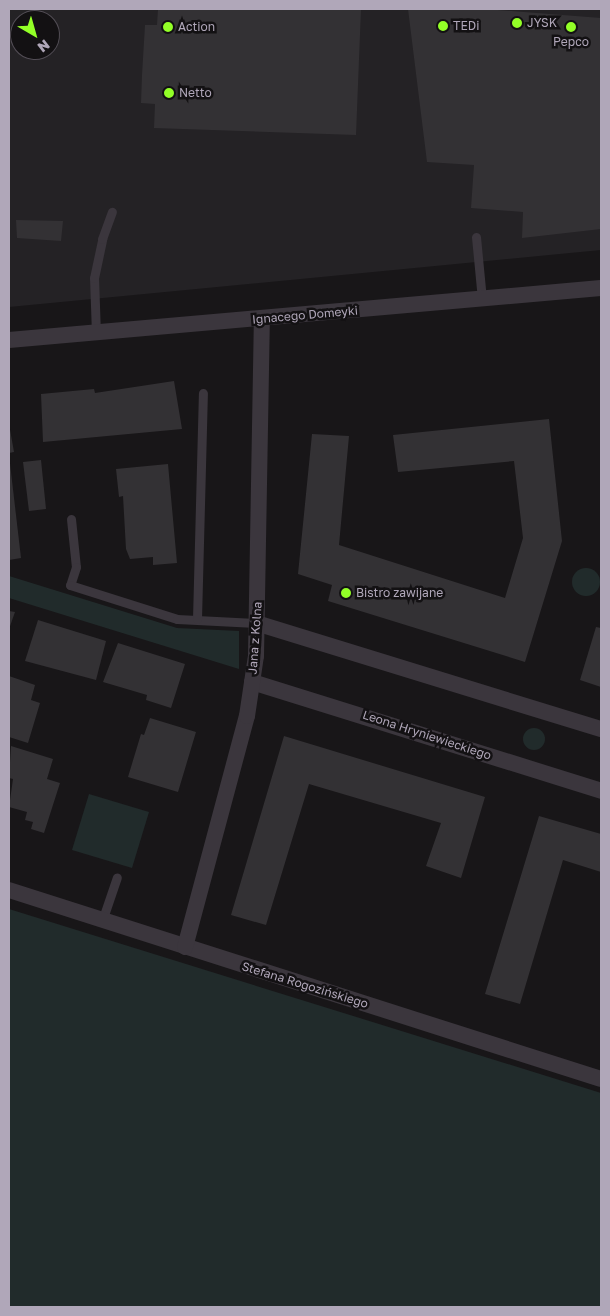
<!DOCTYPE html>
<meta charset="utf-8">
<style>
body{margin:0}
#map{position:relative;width:610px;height:1316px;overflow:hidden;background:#181618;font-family:"Golos Text",sans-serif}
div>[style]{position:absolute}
.built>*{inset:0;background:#242225}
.green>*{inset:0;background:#212b2b}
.round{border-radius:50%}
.building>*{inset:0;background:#333134}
.service>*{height:9px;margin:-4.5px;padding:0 4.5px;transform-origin:4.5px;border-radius:4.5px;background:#3b363d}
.minor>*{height:16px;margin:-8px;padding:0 8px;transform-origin:8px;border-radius:8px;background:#3b363d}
.dots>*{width:14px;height:14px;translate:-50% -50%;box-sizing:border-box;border:2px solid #131113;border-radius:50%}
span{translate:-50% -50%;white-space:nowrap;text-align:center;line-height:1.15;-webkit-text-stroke:5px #131113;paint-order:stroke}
.poi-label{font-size:12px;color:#b0a7b9}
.left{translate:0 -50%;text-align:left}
.street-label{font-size:12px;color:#b0a7b9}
.frame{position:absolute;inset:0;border:10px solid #b0a7b9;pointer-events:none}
.north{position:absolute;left:10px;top:10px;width:50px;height:50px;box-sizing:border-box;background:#131113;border:1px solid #524d55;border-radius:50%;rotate:142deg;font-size:14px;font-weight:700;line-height:20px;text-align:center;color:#b0a7b9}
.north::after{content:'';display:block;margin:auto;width:18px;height:22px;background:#93ff27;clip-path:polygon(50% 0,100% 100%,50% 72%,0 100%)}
</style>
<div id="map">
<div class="built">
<i style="clip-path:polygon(evenodd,9px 9px,601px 9px,601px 250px,9px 307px,9px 9px,20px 20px,50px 20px,50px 50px,20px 50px,20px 20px)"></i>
</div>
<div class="green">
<i class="round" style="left:572px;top:568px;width:28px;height:28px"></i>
<i style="clip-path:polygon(9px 576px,177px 628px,239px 631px,239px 669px,9px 598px)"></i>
<i class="round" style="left:523px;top:728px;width:22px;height:22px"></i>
<i style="clip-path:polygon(89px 794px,149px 812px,132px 868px,72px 850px)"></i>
<i style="clip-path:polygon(9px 909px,601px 1093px,601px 1307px,9px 1307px)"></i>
</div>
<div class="building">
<i style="clip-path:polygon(158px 9px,361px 9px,356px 135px,154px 128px,155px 104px,141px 103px,142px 75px,145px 25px,157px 25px)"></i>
<i style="clip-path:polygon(408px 9px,485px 9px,601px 18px,601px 229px,522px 238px,523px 212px,471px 208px,474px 165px,427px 162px)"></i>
<i style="clip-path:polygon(16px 220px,63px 221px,61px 241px,17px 238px)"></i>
<i style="clip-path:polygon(174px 381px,182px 429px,43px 442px,41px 394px,94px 389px,95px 393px)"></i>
<i style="clip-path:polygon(549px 419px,562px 541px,525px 662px,328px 601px,332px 585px,298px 574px,312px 434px,349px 436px,339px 545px,505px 598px,523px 538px,514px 461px,398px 472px,393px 435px)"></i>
<i style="clip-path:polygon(9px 424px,14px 452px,9px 453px)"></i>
<i style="clip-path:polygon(9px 455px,21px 558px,9px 560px)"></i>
<i style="clip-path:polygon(41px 460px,46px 509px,29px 511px,23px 462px)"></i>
<i style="clip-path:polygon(168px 464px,177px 563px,153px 565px,153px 557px,130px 559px,126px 549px,123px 496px,119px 497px,116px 469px)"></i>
<i style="clip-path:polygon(9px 611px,15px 612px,9px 629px)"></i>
<i style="clip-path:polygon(38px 620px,106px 641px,96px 680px,25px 661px)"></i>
<i style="clip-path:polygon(596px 627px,601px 628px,601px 687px,580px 680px)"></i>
<i style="clip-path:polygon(118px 643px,185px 664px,171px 708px,146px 700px,147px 695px,103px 682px)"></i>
<i style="clip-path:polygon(9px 676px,35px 685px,31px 700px,40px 703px,28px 743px,9px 737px)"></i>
<i style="clip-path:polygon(150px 718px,196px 732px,178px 792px,128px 777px,141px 734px,144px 735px)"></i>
<i style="clip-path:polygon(284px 736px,485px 797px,461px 878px,426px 866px,441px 823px,309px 784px,266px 925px,231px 915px)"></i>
<i style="clip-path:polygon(11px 746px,53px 759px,47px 779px,60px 783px,44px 833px,31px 829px,33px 822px,25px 820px,27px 812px,9px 807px,13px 779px,9px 778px)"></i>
<i style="clip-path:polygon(539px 816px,601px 834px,601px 872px,563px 860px,520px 1004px,485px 994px)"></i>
</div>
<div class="service">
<i style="left:476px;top:237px;width:62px;rotate:84.5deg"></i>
<i style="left:96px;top:334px;width:56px;rotate:-92deg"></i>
<i style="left:94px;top:278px;width:40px;rotate:-78deg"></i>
<i style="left:102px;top:239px;width:29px;rotate:-70deg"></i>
<i style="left:71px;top:519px;width:48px;rotate:84.1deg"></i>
<i style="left:76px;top:567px;width:19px;rotate:108deg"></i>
<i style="left:70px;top:585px;width:112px;rotate:17.6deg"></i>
<i style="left:177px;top:619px;width:79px;rotate:2.9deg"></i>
<i style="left:197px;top:619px;width:226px;rotate:-88.5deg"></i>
<i style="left:102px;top:921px;width:46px;rotate:-71.2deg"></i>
</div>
<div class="minor">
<i style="left:9px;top:340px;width:594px;rotate:-5.02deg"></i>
<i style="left:256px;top:623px;width:361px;rotate:17.1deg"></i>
<i style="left:252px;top:682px;width:366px;rotate:17.3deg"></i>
<i style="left:9px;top:890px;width:621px;rotate:17.71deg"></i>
<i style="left:185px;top:947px;width:239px;rotate:-75deg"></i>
<i style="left:247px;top:716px;width:61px;rotate:-81.5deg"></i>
<i style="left:256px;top:656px;width:336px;rotate:-89deg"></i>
</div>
<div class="dots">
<i style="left:517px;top:23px;background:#93ff27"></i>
<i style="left:443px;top:26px;background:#93ff27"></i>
<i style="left:168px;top:27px;background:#93ff27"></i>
<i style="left:571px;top:27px;background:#93ff27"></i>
<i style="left:169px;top:93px;background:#93ff27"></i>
<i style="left:346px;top:593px;background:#93ff27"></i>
</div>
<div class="poi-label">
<span class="left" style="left:527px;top:23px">JYSK</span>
<span class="left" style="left:453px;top:26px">TEDi</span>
<span class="left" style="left:178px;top:27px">Action</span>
<span style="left:571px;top:42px">Pepco</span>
<span class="left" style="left:179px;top:93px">Netto</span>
<span class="left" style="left:356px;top:593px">Bistro zawijane</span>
</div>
<div class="street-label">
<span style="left:305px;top:315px;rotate:-5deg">Ignacego Domeyki</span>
<span style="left:255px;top:638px;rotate:-86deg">Jana z Kolna</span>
<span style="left:427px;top:735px;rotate:18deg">Leona Hryniewieckiego</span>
<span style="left:305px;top:985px;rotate:17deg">Stefana Rogozińskiego</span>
</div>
<div class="frame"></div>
<div class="north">N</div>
</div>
